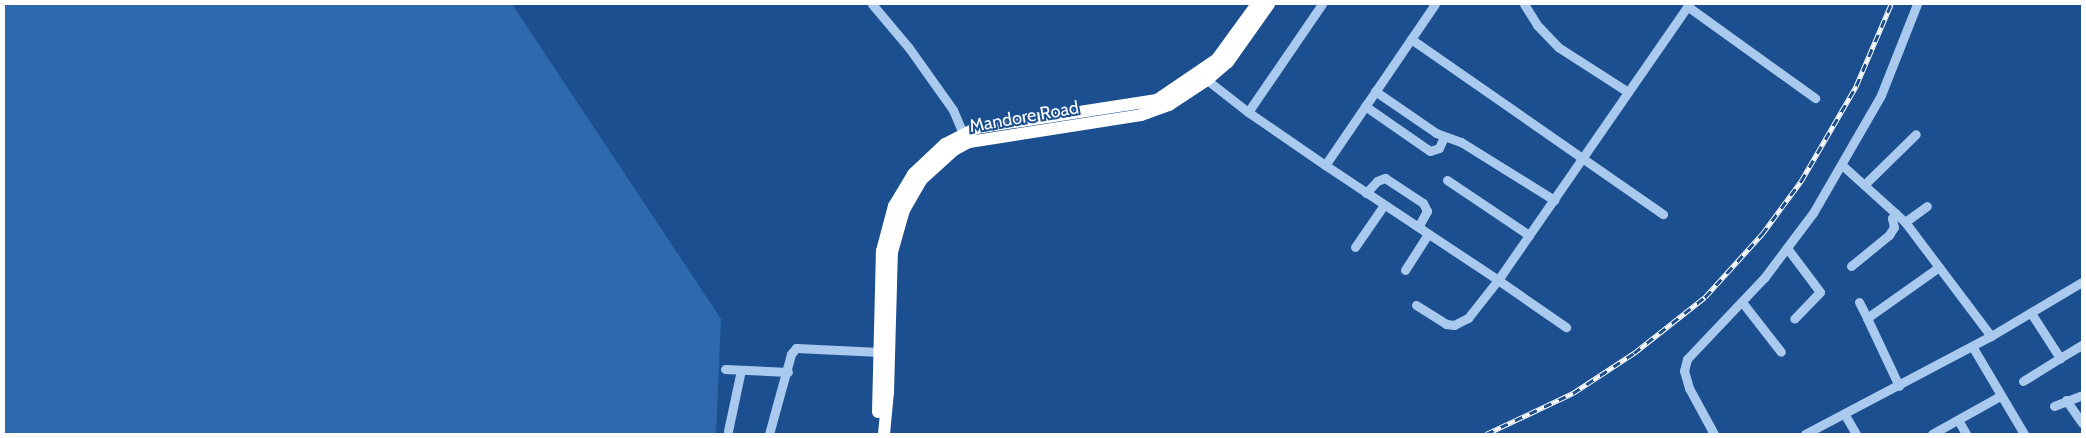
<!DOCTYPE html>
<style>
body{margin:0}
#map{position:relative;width:2086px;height:438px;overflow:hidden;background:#1b4f8f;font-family:Cabin,sans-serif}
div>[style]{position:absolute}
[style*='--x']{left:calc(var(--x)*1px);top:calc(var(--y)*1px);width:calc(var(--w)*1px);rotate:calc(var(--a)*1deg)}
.green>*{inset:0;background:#2e69ad}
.minor>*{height:9px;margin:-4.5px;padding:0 4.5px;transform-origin:4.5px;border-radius:4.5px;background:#a9c9ee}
.highway>*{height:12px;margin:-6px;padding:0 6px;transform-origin:6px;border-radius:6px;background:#fff}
.rail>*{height:4.5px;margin-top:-2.25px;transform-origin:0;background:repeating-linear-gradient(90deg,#1b4f8f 0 8px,#fff 0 16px);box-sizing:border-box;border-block:1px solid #fff}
span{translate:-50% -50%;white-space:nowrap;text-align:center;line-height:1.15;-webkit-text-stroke:4px #1b4f8f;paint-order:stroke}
.street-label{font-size:18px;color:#fff}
.frame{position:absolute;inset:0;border:5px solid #fff;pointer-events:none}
</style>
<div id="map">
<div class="green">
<i style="clip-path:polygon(4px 4px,512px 4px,721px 319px,716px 434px,4px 434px)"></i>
</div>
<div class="minor">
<i style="--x:872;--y:4;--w:57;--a:49.9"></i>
<i style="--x:909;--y:48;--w:76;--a:54.6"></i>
<i style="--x:953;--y:110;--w:25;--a:67"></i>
<i style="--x:1322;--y:4;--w:131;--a:124.4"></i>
<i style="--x:1248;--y:112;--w:93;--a:34.5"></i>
<i style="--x:1435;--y:4;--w:195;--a:124.3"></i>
<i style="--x:1325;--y:165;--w:208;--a:33.6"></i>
<i style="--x:1498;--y:280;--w:336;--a:-55.3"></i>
<i style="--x:1524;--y:4;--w:25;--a:58"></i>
<i style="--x:1537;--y:25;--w:30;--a:46"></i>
<i style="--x:1558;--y:47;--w:83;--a:32.7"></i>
<i style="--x:1687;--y:6;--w:158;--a:35.7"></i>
<i style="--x:1411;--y:39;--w:307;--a:34.8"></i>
<i style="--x:1207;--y:80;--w:52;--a:38"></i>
<i style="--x:1375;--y:91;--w:74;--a:34.5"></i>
<i style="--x:1436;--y:133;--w:27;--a:20"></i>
<i style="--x:1461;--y:142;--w:110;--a:31.9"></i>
<i style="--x:1365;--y:106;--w:79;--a:34.7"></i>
<i style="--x:1430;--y:151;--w:9;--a:-18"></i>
<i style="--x:1439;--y:148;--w:12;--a:-66"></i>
<i style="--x:1842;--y:165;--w:85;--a:42.1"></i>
<i style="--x:1905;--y:222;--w:143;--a:53"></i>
<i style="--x:1447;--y:180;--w:99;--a:33.9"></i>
<i style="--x:1865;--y:184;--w:71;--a:-44.4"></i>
<i style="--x:1366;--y:193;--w:16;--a:-47"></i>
<i style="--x:1377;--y:181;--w:9;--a:-21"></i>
<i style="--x:1385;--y:178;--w:45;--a:33.3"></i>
<i style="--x:1423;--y:203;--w:9;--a:63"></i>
<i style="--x:1427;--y:211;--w:18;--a:119"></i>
<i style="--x:1905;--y:222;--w:27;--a:-36"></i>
<i style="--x:1355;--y:247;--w:51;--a:-55.4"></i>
<i style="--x:1787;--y:248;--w:55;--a:53.1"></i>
<i style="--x:1820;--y:292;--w:37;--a:134"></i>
<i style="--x:1851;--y:266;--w:49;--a:-39.2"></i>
<i style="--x:1889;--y:235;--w:9;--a:-58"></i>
<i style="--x:1894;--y:227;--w:9;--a:-103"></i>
<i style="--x:1892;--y:218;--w:6;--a:-51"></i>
<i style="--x:1405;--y:270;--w:43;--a:-57.4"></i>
<i style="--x:1742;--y:302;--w:63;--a:52"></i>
<i style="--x:1859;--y:302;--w:18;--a:63"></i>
<i style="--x:1867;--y:318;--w:88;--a:-35.3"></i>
<i style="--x:1416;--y:305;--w:36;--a:32"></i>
<i style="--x:1446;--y:324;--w:8;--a:7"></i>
<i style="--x:1454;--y:325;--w:16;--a:-27"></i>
<i style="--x:1468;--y:318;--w:48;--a:-51.7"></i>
<i style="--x:1498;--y:280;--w:83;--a:34.7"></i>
<i style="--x:2031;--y:313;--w:54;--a:57.2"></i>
<i style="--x:2060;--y:358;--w:26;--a:-31"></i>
<i style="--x:1867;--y:318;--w:75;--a:64.8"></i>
<i style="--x:1972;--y:346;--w:102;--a:59.4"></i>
<i style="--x:725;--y:369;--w:63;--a:2.7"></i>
<i style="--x:2023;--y:381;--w:44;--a:-31.9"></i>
<i style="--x:2066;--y:400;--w:28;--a:55"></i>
<i style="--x:2054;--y:406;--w:30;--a:-21"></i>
<i style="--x:1845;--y:415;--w:22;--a:60"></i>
<i style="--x:1958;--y:420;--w:16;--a:60"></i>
<i style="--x:728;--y:431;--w:62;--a:-78"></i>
<i style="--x:769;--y:434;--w:83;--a:-74.6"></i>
<i style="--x:791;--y:354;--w:8;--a:-50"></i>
<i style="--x:796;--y:348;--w:84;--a:2.7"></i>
<i style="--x:1714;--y:434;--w:52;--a:-118.5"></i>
<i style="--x:1689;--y:388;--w:18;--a:-106"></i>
<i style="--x:1684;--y:371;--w:12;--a:-76"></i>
<i style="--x:1687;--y:359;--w:112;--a:-46.5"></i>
<i style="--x:1764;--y:278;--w:81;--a:-53"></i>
<i style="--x:1813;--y:213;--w:136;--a:-60"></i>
<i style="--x:1881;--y:95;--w:98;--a:-68.4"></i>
<i style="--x:1805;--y:434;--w:210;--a:-27.8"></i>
<i style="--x:1991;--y:336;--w:106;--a:-30.7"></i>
<i style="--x:1932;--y:434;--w:78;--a:-29.2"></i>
</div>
<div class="highway">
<i style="--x:878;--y:412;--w:161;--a:-88.6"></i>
<i style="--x:882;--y:251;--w:47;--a:-75.1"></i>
<i style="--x:894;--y:206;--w:37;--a:-59"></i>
<i style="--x:913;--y:174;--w:44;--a:-43.2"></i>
<i style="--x:945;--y:144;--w:35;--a:-27"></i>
<i style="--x:976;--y:128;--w:183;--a:-8.8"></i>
<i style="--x:1157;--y:100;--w:73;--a:-34.3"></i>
<i style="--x:1217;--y:59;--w:68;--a:-54"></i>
<i style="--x:884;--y:434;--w:42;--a:-84.6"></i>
<i style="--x:888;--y:392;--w:140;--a:-88.4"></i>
<i style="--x:892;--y:252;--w:44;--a:-74.1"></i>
<i style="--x:904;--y:210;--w:34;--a:-60"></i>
<i style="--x:921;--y:180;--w:45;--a:-42.3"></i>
<i style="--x:954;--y:150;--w:17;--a:-28"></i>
<i style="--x:969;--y:142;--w:174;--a:-8.9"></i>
<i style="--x:1141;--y:115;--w:30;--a:-20"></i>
<i style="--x:1169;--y:105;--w:45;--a:-33.3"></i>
<i style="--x:1207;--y:80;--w:28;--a:-41"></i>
<i style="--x:1228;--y:62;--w:71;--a:-54.7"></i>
</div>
<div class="rail">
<i style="--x:1486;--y:434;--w:96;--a:-25.2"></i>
<i style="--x:1573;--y:393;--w:73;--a:-33.3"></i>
<i style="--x:1634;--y:353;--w:90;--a:-38.3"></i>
<i style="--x:1705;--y:297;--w:85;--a:-47.9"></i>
<i style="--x:1762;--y:234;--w:66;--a:-53.7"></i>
<i style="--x:1801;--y:181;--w:110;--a:-59.9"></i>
<i style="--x:1856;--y:86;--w:89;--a:-66.9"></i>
</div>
<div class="street-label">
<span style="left:1024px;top:117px;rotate:-10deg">Mandore Road</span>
</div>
<div class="frame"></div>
</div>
